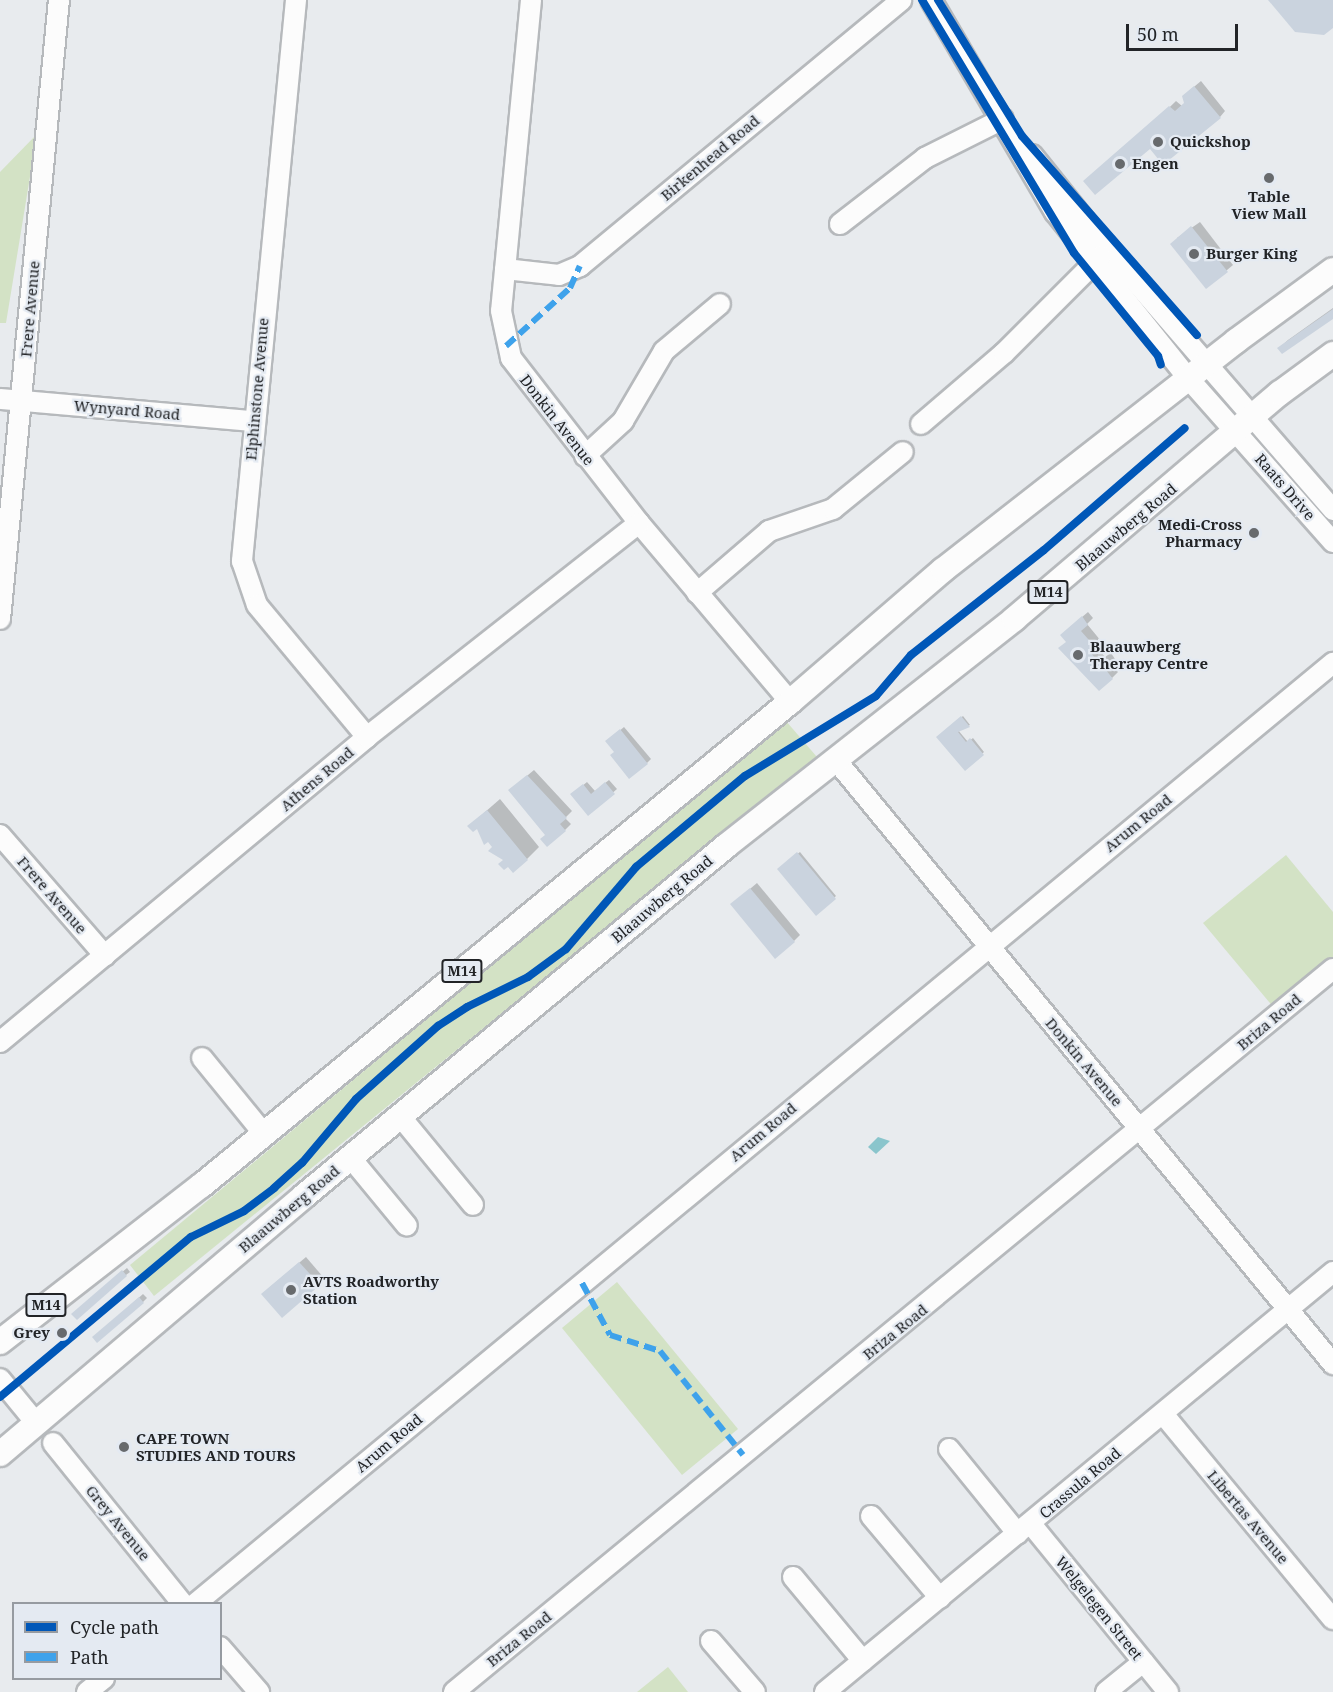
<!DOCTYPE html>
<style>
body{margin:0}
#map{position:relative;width:1333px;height:1692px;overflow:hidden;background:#e8ebee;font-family:"Noto Serif",serif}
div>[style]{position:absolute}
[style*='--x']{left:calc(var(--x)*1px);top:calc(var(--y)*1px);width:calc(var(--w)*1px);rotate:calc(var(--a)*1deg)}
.green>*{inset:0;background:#d3e2c5}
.water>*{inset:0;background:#8ac5cc}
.shadow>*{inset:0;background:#0003}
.building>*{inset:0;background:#cad3de}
.roads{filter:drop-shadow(2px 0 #b6b9bc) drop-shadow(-2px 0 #b6b9bc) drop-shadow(0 2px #b6b9bc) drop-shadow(0 -2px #b6b9bc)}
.minor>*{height:20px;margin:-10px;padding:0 10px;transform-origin:10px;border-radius:10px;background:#fcfcfc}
.major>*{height:24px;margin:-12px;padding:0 12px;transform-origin:12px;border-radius:12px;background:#fcfcfc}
.quiet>*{height:6px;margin-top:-3px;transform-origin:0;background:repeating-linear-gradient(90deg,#3ea2eb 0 12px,transparent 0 18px)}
.cycleway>*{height:8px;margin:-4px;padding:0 4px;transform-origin:4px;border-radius:4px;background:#0057b8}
.dots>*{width:16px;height:16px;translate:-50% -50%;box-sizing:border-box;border:3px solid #e4eaf2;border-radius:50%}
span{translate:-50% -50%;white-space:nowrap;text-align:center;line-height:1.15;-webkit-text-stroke:4.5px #e4eaf2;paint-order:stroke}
.shield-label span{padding:2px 4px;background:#e4eaf2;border:2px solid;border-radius:4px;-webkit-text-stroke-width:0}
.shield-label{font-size:14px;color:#222427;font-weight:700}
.poi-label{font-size:15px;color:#222427;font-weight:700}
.left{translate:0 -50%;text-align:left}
.right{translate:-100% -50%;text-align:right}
.street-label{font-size:15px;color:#222427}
.legend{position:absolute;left:12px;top:1602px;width:210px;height:78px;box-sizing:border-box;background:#e4eaf2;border:2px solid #969ba1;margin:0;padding:8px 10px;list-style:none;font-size:18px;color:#222427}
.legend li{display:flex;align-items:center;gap:12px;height:30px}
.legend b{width:30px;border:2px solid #969ba1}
.scale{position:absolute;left:1126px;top:24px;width:112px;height:27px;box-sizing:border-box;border:3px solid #222427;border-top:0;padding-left:8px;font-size:18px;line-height:21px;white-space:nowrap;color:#222427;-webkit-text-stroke:4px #e4eaf2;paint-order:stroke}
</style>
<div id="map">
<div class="green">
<i style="clip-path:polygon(37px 134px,6px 323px,0 323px,0 172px)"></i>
<i style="clip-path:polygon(786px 721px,817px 757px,154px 1296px,130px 1265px)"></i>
<i style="clip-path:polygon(1286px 855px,1333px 912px,1333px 960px,1274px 1008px,1203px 923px)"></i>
<i style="clip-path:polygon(617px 1282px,738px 1429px,682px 1475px,562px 1328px)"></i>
<i style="clip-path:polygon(668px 1667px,688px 1692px,637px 1692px)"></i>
</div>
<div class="water">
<i style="clip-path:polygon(878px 1137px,890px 1141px,876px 1154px,868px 1147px)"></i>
</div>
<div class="shadow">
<i style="clip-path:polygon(1201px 81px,1225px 111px,1220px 117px,1142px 134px,1176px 101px,1182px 106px,1185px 103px,1189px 91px)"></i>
<i style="clip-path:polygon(1200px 222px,1233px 265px,1207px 287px,1177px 238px)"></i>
<i style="clip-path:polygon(1333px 308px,1333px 317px,1279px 348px,1288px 340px)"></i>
<i style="clip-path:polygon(1088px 612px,1093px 618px,1087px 624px,1101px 641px,1096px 646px,1105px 657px,1111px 653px,1115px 659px,1111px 663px,1118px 672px,1112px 678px,1067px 641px,1068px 629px)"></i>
<i style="clip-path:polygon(963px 716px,970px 725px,958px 730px,968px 742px,973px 738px,984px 752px,965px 769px,938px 737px)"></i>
<i style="clip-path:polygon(624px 727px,651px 759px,647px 763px,615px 751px,611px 738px)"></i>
<i style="clip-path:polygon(534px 770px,572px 811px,565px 818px,571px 824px,565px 830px,547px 834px,516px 785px)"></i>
<i style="clip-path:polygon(609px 780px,617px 789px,588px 814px,576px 791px,587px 782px,595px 791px)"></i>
<i style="clip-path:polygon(500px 799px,539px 847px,527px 859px,505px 859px,478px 826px,469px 826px)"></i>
<i style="clip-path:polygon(800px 852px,836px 896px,816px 914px,779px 869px)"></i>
<i style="clip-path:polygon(757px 883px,800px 935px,794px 941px,738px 899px)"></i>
<i style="clip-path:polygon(306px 1257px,324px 1278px,319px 1284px,269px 1288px)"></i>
<i style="clip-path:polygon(127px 1268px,130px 1272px,126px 1275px,77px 1310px)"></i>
<i style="clip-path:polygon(143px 1294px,147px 1298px,143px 1302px,98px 1334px)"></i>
</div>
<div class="building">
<i style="clip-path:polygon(1268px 0,1333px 0,1333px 28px,1324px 35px,1295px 32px)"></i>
<i style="clip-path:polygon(1194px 86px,1221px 118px,1163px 165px,1150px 149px,1095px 195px,1083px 181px,1169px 106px,1175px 111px,1184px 103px,1182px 96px)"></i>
<i style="clip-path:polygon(1191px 226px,1228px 272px,1206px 289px,1170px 244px)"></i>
<i style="clip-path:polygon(1333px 309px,1333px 319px,1282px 354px,1277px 348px)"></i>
<i style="clip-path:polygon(1082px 616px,1088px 625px,1081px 631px,1096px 648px,1091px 653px,1098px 662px,1104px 658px,1110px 666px,1106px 670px,1113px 679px,1099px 691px,1058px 648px,1066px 642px,1060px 635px)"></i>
<i style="clip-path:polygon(961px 716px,970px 727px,958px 732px,966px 742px,970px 738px,984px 755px,965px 771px,936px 737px)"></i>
<i style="clip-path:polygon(620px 729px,648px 764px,629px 779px,610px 755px,614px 752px,605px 741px)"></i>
<i style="clip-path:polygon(527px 775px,567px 818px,560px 824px,566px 831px,547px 847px,540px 839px,545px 835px,508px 790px)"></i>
<i style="clip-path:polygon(605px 782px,615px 794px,588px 816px,570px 794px,583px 784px,591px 794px)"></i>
<i style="clip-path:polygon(487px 810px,528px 860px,513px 873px,508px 867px,504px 870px,498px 864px,503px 860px,488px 851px,492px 847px,488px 842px,484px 845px,477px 829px,473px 832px,467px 826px)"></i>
<i style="clip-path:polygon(797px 852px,836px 899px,816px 916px,777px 869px)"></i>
<i style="clip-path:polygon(750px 888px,795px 942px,775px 959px,730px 904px)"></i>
<i style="clip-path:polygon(299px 1262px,320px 1285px,282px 1318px,261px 1294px)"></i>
<i style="clip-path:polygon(122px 1270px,127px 1276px,77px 1320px,71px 1314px)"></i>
<i style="clip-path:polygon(139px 1297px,144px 1303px,97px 1343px,92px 1337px)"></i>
</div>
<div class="roads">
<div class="minor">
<i style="--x:296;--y:0;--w:564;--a:95.5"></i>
<i style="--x:242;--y:561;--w:46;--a:71.2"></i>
<i style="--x:257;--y:605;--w:172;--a:50.2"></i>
<i style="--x:531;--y:0;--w:312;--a:95.5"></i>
<i style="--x:501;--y:311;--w:48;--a:78"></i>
<i style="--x:511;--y:358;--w:209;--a:52.2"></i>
<i style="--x:639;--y:523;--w:234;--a:49.8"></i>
<i style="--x:931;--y:0;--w:246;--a:59.7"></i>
<i style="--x:1055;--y:212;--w:213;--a:51.3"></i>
<i style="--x:1188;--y:378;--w:219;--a:48.5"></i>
<i style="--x:1032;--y:155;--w:122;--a:51.3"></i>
<i style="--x:1108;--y:250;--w:344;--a:49.1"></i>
<i style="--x:840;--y:224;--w:108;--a:-37.8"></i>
<i style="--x:925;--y:158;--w:87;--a:-26.6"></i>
<i style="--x:505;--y:269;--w:54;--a:6.3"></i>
<i style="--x:559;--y:275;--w:23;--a:-23"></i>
<i style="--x:580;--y:266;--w:417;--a:-39.6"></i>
<i style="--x:0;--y:399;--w:255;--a:5"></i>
<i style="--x:921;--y:424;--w:109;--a:-40.5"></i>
<i style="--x:1004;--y:353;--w:137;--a:-45"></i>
<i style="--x:585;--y:456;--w:52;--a:-42.6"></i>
<i style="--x:623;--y:421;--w:81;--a:-59.6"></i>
<i style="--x:664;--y:351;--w:73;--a:-40"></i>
<i style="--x:697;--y:593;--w:95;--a:-40.7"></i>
<i style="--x:769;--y:531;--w:68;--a:-19"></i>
<i style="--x:833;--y:509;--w:90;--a:-39.2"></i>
<i style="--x:0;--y:619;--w:622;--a:-84.56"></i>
<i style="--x:835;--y:759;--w:784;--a:50.54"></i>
<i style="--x:0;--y:835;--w:160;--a:49"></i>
<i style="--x:0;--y:1042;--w:477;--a:-39.7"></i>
<i style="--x:367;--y:737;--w:346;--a:-38.2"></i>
<i style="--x:202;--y:1058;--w:98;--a:50.8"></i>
<i style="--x:400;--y:1116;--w:115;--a:50.6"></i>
<i style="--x:350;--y:1157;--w:89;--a:50.4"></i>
<i style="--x:0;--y:1379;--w:58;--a:50.6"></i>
<i style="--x:1164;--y:1415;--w:265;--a:50.4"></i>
<i style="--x:53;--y:1443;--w:207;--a:51.1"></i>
<i style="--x:949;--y:1449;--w:109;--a:50.9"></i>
<i style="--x:871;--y:1516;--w:107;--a:49.9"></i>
<i style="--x:1031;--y:1524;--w:217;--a:50.8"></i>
<i style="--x:793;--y:1577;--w:109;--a:50.2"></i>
<i style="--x:195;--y:1604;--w:1477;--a:-39.59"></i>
<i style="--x:711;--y:1641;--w:67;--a:49.2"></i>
<i style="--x:220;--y:1647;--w:60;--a:49.1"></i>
<i style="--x:87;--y:1692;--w:22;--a:-39"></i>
<i style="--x:454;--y:1692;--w:1138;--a:-39.44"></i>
<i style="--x:825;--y:1692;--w:659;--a:-39.58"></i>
<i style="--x:1106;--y:1692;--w:48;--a:-39"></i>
</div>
<div class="major">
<i style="--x:0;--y:1342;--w:256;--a:-37.9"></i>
<i style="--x:202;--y:1185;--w:761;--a:-39.4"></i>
<i style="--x:790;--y:702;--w:202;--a:-40.8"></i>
<i style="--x:943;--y:570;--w:372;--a:-38"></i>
<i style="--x:1236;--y:341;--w:120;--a:-36.2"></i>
<i style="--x:0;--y:1454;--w:399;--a:-40.3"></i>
<i style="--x:304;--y:1196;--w:548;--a:-39.67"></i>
<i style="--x:726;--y:846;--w:367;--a:-38.2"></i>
<i style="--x:1014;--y:619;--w:349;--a:-40.4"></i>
<i style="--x:1280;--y:393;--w:66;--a:-36.3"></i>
</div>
</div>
<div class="quiet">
<i style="--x:506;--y:346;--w:86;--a:-42.2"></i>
<i style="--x:570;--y:288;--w:24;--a:-66"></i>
<i style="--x:582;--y:1283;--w:59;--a:61.7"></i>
<i style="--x:610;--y:1335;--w:52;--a:17.7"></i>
<i style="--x:660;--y:1351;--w:133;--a:51.4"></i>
</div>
<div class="cycleway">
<i style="--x:922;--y:0;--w:295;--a:59"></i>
<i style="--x:1074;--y:253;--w:133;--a:50.8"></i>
<i style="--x:1158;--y:356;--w:9;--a:72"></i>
<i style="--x:938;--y:0;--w:160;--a:58.3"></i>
<i style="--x:1022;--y:136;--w:265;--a:48.7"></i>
<i style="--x:0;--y:1397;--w:249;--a:-40"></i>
<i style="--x:191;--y:1237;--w:59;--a:-26.1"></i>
<i style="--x:244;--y:1211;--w:38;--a:-37"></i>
<i style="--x:274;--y:1188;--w:38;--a:-42"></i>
<i style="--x:302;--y:1163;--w:84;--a:-49.8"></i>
<i style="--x:356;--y:1099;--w:110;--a:-41.7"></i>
<i style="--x:438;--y:1026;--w:35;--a:-33"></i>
<i style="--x:467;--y:1007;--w:68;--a:-26.2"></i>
<i style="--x:528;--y:977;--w:47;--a:-36.4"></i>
<i style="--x:566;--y:949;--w:108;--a:-49.5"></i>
<i style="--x:636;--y:867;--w:142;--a:-39.9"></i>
<i style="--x:745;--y:776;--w:153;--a:-31.4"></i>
<i style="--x:876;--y:696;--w:54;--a:-49.5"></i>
<i style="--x:911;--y:655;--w:169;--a:-38.3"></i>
<i style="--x:1044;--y:550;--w:186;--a:-40.9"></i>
</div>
<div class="dots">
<i style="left:1158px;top:142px;background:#676a6d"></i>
<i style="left:1120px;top:164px;background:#676a6d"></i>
<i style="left:1269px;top:178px;background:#676a6d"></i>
<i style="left:1194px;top:254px;background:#676a6d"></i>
<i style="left:1254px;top:533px;background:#676a6d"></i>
<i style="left:1078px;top:655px;background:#676a6d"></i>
<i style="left:291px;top:1290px;background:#676a6d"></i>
<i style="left:62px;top:1333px;background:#676a6d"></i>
<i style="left:124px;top:1447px;background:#676a6d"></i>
</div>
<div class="shield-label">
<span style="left:1048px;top:592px">M14</span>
<span style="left:462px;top:971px">M14</span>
<span style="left:46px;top:1305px">M14</span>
</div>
<div class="poi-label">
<span class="left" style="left:1170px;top:142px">Quickshop</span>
<span class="left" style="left:1132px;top:164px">Engen</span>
<span style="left:1269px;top:205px">Table<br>View Mall</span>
<span class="left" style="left:1206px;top:254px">Burger King</span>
<span class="right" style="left:1242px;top:533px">Medi-Cross<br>Pharmacy</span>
<span class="left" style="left:1090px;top:655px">Blaauwberg<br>Therapy Centre</span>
<span class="left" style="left:303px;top:1290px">AVTS Roadworthy<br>Station</span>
<span class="right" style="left:50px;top:1333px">Grey</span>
<span class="left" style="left:136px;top:1447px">CAPE TOWN<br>STUDIES AND TOURS</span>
</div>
<div class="street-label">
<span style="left:710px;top:158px;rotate:-40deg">Birkenhead Road</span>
<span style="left:30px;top:309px;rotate:-85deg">Frere Avenue</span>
<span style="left:257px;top:389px;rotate:-85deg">Elphinstone Avenue</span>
<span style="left:127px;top:410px;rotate:5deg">Wynyard Road</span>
<span style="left:557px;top:420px;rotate:52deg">Donkin Avenue</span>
<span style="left:1285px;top:487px;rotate:49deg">Raats Drive</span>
<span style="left:1126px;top:527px;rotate:-40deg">Blaauwberg Road</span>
<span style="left:317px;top:779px;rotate:-40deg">Athens Road</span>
<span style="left:1138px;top:823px;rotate:-39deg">Arum Road</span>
<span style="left:52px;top:895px;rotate:49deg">Frere Avenue</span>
<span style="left:662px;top:899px;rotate:-40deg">Blaauwberg Road</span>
<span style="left:1269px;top:1022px;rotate:-40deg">Briza Road</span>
<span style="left:1084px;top:1062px;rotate:50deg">Donkin Avenue</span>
<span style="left:763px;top:1132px;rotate:-40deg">Arum Road</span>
<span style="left:289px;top:1209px;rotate:-40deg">Blaauwberg Road</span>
<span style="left:895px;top:1332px;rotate:-39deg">Briza Road</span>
<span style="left:389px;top:1443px;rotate:-40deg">Arum Road</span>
<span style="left:1080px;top:1483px;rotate:-40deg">Crassula Road</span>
<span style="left:1248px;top:1517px;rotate:50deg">Libertas Avenue</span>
<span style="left:118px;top:1523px;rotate:51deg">Grey Avenue</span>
<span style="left:1099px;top:1608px;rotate:51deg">Welgelegen Street</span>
<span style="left:519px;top:1639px;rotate:-39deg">Briza Road</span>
</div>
<ul class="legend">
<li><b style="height:8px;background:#0057b8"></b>Cycle path</li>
<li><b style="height:8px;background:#3ea2eb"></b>Path</li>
</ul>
<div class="scale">50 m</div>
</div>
